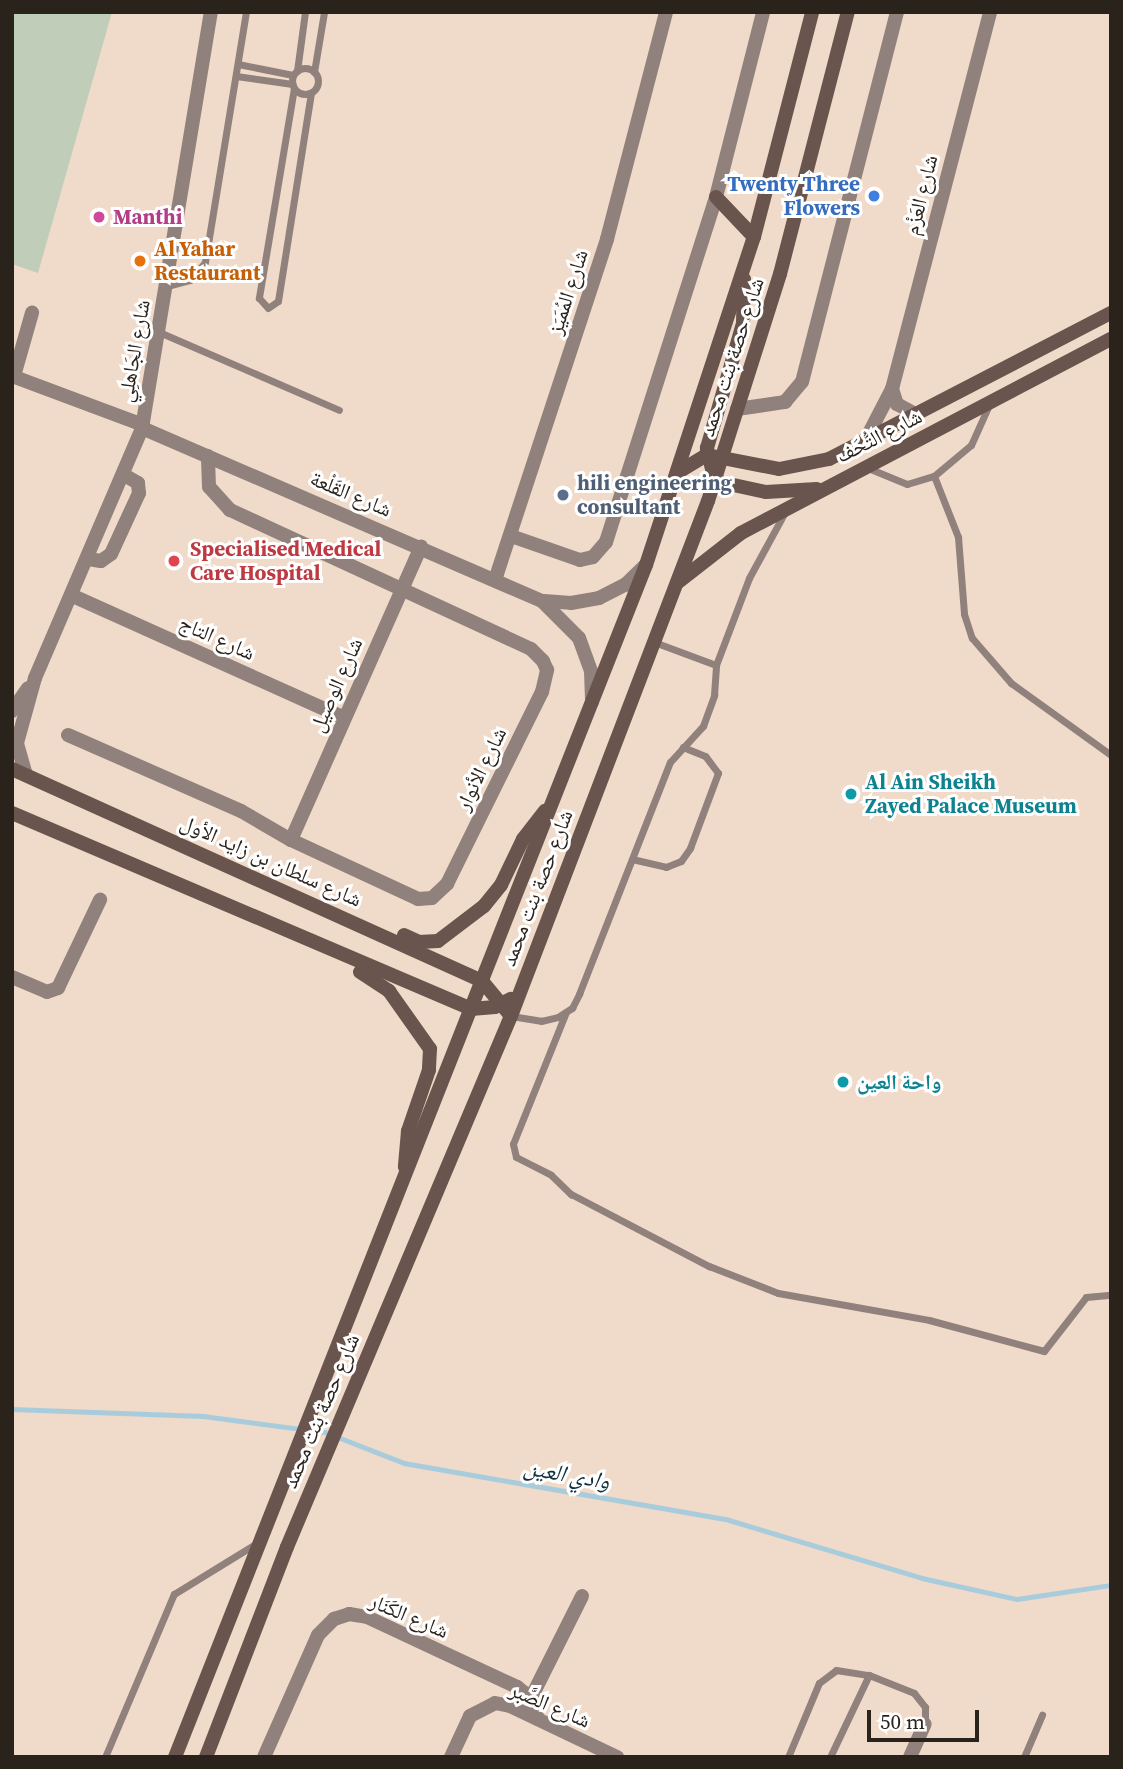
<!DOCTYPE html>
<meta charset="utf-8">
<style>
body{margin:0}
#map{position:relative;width:1123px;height:1769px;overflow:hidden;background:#f0dac9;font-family:"Source Serif 4","Noto Naskh Arabic",serif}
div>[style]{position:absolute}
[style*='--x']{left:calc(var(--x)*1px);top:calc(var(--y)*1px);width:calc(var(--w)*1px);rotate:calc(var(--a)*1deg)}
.green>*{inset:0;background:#bfcdb9}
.stream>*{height:4.5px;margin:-2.25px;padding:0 2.25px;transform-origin:2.25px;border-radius:2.25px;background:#a9ccdc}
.lane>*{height:7px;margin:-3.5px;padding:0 3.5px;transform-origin:3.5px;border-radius:3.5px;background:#90817c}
.lane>.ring{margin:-3.5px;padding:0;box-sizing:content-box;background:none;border:7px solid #90817c;border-radius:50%}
.street>*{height:14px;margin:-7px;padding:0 7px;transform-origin:7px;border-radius:7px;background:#90817c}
.secondary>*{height:14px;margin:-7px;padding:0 7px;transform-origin:7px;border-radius:7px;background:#6a554e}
.dots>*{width:19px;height:19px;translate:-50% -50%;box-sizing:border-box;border:4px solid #fff;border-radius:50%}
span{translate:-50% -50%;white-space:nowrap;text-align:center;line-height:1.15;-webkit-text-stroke:6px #fff;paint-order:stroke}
.shop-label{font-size:21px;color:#366cbe;font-weight:700}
.right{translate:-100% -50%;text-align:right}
.street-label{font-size:21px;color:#2a231c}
.hotel-label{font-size:21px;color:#b23c85;font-weight:700}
.left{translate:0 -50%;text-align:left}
.food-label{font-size:21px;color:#c56008;font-weight:700}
.service-label{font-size:21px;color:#4e5e75;font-weight:700}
.health-label{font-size:21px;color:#be3a42;font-weight:700}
.culture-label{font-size:21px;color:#0d838f;font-weight:700}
.water-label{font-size:23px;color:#0f303d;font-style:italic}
.frame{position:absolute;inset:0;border:14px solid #2a231c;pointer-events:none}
.scale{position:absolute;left:867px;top:1710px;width:112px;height:32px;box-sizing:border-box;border:4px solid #2a231c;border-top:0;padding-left:9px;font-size:21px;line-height:24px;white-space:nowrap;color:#2a231c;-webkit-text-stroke:5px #fff;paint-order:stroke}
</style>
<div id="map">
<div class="green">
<i style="clip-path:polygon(12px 12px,112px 12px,38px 273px,12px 264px)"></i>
</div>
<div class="stream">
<i style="--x:12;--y:1409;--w:191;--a:2.1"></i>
<i style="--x:203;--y:1416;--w:123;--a:7.5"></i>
<i style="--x:325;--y:1432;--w:85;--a:21.4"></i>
<i style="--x:404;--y:1463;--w:330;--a:9.9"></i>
<i style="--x:729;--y:1520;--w:202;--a:16.7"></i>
<i style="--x:922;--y:1578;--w:97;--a:12.5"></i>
<i style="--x:1017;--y:1599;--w:95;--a:-8.5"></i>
</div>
<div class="lane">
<i style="--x:238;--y:64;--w:56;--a:11.3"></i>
<i class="ring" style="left:292px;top:68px;width:19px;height:19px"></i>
<i style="--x:297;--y:71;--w:60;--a:-82.3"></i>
<i style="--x:314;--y:72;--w:61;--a:-80.5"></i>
<i style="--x:236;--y:76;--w:57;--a:8.1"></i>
<i style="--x:294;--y:88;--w:213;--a:99.5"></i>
<i style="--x:259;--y:298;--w:13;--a:48"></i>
<i style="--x:268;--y:308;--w:12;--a:-35"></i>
<i style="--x:278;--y:301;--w:211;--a:-81"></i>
<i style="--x:167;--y:286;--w:24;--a:-15"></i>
<i style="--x:190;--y:280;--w:23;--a:-50"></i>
<i style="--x:205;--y:262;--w:253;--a:-80.7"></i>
<i style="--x:159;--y:332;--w:196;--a:23.4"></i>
<i style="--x:868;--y:468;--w:42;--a:22.3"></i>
<i style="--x:907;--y:484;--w:28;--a:-17"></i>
<i style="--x:934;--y:476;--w:48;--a:-40"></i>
<i style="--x:971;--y:445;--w:44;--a:-65.8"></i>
<i style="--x:934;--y:476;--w:66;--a:68.5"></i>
<i style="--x:958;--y:537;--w:77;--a:85.5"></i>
<i style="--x:964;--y:614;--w:25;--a:72"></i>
<i style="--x:972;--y:638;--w:60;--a:49.1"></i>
<i style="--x:1011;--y:683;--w:123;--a:35.8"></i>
<i style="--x:654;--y:642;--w:66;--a:20.4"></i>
<i style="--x:632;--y:859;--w:35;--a:13"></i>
<i style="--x:666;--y:867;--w:16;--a:-22"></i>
<i style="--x:681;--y:861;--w:16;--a:-55"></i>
<i style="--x:690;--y:848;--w:80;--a:-69.5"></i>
<i style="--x:718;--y:773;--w:21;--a:-127"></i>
<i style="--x:705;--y:756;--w:24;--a:-158"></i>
<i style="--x:566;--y:1012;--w:142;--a:111.9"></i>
<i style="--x:513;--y:1144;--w:13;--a:77"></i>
<i style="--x:516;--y:1157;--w:39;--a:27"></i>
<i style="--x:551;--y:1175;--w:28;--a:44"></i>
<i style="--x:571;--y:1194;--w:156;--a:27.6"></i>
<i style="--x:709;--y:1266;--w:74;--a:21.4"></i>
<i style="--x:778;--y:1293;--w:153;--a:10.1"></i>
<i style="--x:929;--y:1320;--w:119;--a:15.1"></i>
<i style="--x:1044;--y:1351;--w:68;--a:-52.1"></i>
<i style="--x:1086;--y:1297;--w:25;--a:-5"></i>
<i style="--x:511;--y:1016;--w:30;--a:9"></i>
<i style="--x:541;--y:1021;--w:17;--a:-13"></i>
<i style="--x:558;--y:1017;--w:17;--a:-33"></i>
<i style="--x:572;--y:1008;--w:16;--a:-63"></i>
<i style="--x:579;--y:994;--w:249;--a:-68.6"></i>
<i style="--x:670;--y:762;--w:49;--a:-47.5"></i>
<i style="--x:703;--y:726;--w:33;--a:-70"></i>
<i style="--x:714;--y:695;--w:30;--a:-86"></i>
<i style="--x:716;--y:665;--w:93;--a:-69.2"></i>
<i style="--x:749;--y:578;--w:75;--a:-61.4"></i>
<i style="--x:105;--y:1757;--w:177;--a:-67.1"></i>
<i style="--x:174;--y:1594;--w:97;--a:-31.6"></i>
<i style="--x:788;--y:1757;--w:80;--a:-67.3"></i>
<i style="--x:819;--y:1683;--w:21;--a:-37"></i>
<i style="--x:836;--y:1670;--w:33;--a:9"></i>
<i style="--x:869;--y:1675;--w:48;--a:21.8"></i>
<i style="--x:914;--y:1693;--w:18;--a:52"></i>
<i style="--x:925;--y:1707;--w:17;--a:90"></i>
<i style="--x:830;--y:1757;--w:91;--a:-64.6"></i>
<i style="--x:1024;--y:1757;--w:46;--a:-66.8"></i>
</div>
<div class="street">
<i style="--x:12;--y:376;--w:140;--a:20.5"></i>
<i style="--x:14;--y:376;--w:66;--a:-74.1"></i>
<i style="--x:892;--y:389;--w:16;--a:72"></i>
<i style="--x:897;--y:404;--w:23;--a:29"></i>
<i style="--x:737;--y:409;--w:49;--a:-8.3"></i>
<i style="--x:785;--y:402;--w:26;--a:-50"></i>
<i style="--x:802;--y:382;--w:382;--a:-75.6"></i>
<i style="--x:142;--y:428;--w:436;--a:23.4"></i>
<i style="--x:542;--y:601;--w:52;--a:45"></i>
<i style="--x:579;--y:638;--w:35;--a:70"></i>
<i style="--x:591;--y:671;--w:31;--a:88"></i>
<i style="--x:864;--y:443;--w:61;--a:-62.6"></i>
<i style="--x:892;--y:389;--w:390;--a:-75.4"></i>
<i style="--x:511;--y:536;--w:73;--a:19.2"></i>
<i style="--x:580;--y:560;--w:13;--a:-13"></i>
<i style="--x:593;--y:557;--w:20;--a:-49"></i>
<i style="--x:606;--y:542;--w:362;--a:-72.3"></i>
<i style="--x:716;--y:197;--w:191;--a:-75.7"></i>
<i style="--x:88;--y:559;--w:13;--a:9"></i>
<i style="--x:101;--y:561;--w:12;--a:-35"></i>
<i style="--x:111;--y:554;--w:67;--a:-65.3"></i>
<i style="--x:139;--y:493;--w:10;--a:-96"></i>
<i style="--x:138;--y:483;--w:16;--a:-150"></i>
<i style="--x:495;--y:580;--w:359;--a:-71.8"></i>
<i style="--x:607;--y:239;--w:235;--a:-75.4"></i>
<i style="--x:73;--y:596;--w:297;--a:24.2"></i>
<i style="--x:544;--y:601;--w:27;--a:4"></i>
<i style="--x:571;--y:603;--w:28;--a:-10"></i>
<i style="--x:599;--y:598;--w:29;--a:-27"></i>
<i style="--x:625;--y:585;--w:28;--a:-44"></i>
<i style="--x:12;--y:711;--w:28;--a:-55"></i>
<i style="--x:68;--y:735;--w:189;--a:23.7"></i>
<i style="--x:241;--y:811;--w:58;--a:30.1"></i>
<i style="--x:291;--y:840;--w:140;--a:24.9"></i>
<i style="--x:418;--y:899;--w:14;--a:-4"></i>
<i style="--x:432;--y:898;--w:21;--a:-43"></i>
<i style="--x:447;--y:884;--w:214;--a:-63.7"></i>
<i style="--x:542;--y:692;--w:23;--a:-77"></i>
<i style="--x:547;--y:670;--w:10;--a:-114"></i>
<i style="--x:543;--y:661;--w:17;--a:-135"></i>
<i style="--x:531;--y:649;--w:332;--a:-155.2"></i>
<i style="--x:230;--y:510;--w:31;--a:-132"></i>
<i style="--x:209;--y:487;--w:31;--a:-92"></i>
<i style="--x:26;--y:775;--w:33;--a:-106"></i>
<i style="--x:17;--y:743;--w:67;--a:-74.5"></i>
<i style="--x:35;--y:678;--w:272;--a:-66.8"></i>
<i style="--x:142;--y:428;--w:422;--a:-80.6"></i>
<i style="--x:291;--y:840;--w:321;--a:-66.1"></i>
<i style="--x:12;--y:977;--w:38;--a:23"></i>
<i style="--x:47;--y:992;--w:12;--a:-20"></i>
<i style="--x:58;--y:988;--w:98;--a:-64.5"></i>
<i style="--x:531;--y:1698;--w:114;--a:-63.4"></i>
<i style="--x:264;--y:1757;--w:133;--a:-66.1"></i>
<i style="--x:318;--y:1635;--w:23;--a:-45"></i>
<i style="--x:334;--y:1619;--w:16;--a:-18"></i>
<i style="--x:349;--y:1614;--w:18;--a:9"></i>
<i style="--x:367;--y:1617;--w:166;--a:25"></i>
<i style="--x:517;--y:1687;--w:18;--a:38"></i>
<i style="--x:531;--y:1698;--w:22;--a:72"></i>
<i style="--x:451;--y:1757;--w:45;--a:-65.1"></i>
<i style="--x:470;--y:1716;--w:28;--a:-27"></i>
<i style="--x:495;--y:1703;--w:15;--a:11"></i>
<i style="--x:510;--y:1706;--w:119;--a:25.5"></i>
<i style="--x:910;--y:1757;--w:36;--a:-66"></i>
</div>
<div class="secondary">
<i style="--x:716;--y:197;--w:55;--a:46.5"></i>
<i style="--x:680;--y:471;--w:31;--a:-31"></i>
<i style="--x:707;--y:455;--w:73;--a:11"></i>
<i style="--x:779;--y:469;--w:51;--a:-11.3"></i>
<i style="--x:829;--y:459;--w:318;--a:-27.4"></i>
<i style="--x:715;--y:481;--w:34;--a:-104"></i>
<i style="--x:707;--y:448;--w:130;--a:-73.9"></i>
<i style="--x:743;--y:323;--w:44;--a:-88.7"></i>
<i style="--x:715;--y:481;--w:52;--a:12.2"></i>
<i style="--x:766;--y:492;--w:51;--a:-3.4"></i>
<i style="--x:677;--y:583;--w:81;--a:-38"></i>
<i style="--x:741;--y:533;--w:418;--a:-27.7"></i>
<i style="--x:12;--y:769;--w:516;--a:24.28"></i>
<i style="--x:482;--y:981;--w:45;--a:50.4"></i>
<i style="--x:12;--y:813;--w:499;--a:23.1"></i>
<i style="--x:471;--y:1009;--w:24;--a:-5"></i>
<i style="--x:495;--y:1007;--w:18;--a:-27"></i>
<i style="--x:404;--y:935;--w:17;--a:25"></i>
<i style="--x:419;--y:942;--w:19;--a:-3"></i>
<i style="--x:438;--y:941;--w:58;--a:-37.3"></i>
<i style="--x:484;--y:906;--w:27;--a:-51"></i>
<i style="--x:501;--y:885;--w:51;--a:-64.4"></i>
<i style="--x:523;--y:839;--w:36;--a:-52"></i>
<i style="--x:360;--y:972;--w:35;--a:33"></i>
<i style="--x:389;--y:991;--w:71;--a:54.7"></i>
<i style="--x:430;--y:1049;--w:21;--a:93"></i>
<i style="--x:429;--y:1070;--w:65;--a:109"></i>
<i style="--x:408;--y:1131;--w:36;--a:95"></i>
<i style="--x:175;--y:1757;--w:1282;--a:-68.44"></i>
<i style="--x:646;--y:565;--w:345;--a:-71.8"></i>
<i style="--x:754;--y:237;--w:232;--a:-75.5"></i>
<i style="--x:206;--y:1757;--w:225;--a:-68.9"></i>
<i style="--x:287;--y:1547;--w:576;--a:-67.13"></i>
<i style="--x:511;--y:1016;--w:551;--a:-69.07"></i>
<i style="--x:708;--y:501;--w:238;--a:-72.4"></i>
<i style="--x:780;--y:274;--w:271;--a:-75.5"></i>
</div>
<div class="dots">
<i style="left:874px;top:196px;background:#3f7fe0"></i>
<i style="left:99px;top:217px;background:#d1479c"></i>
<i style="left:140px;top:261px;background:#e8710a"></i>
<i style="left:563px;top:495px;background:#5c6f8a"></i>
<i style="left:174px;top:561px;background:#e0444e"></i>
<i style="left:851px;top:794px;background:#0f9aa8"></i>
<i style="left:843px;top:1082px;background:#0f9aa8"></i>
</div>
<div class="shop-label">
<span class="right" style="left:860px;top:196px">Twenty Three<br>Flowers</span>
</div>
<div class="street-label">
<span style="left:921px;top:195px;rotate:-76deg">شارع العَزْم</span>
<span style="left:568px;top:292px;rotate:-72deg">شارع المُمَيَز</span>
<span style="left:134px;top:351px;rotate:-80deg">شارع الجَاهلِي</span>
<span style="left:732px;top:357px;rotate:-72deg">شارع حصة بنت محمد</span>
<span style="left:879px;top:436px;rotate:-27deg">شارع التُّحَف</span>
<span style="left:351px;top:494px;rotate:23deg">شارع القَلْعة</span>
<span style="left:217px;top:638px;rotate:24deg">شارع التاج</span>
<span style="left:336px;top:685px;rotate:-66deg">شارع الوصيل</span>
<span style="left:481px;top:769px;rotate:-64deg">شارع الأنوار</span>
<span style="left:271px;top:861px;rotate:24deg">شارع سلطان بن زايد الأول</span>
<span style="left:537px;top:888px;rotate:-69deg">شارع حصة بنت محمد</span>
<span style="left:321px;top:1411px;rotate:-67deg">شارع حصة بنت محمد</span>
<span style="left:409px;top:1616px;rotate:23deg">شارع الكَنَار</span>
<span style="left:550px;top:1705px;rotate:23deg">شارع الصَّبر</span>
</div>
<div class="hotel-label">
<span class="left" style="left:113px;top:217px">Manthi</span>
</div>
<div class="food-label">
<span class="left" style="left:154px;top:261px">Al Yahar<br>Restaurant</span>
</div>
<div class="service-label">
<span class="left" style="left:577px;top:495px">hili engineering<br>consultant</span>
</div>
<div class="health-label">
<span class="left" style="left:190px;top:561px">Specialised Medical<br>Care Hospital</span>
</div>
<div class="culture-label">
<span class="left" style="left:865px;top:794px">Al Ain Sheikh<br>Zayed Palace Museum</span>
<span class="left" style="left:857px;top:1082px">واحة العين</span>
</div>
<div class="water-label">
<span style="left:567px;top:1474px;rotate:10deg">وادي العين</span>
</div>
<div class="frame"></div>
<div class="scale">50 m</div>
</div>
